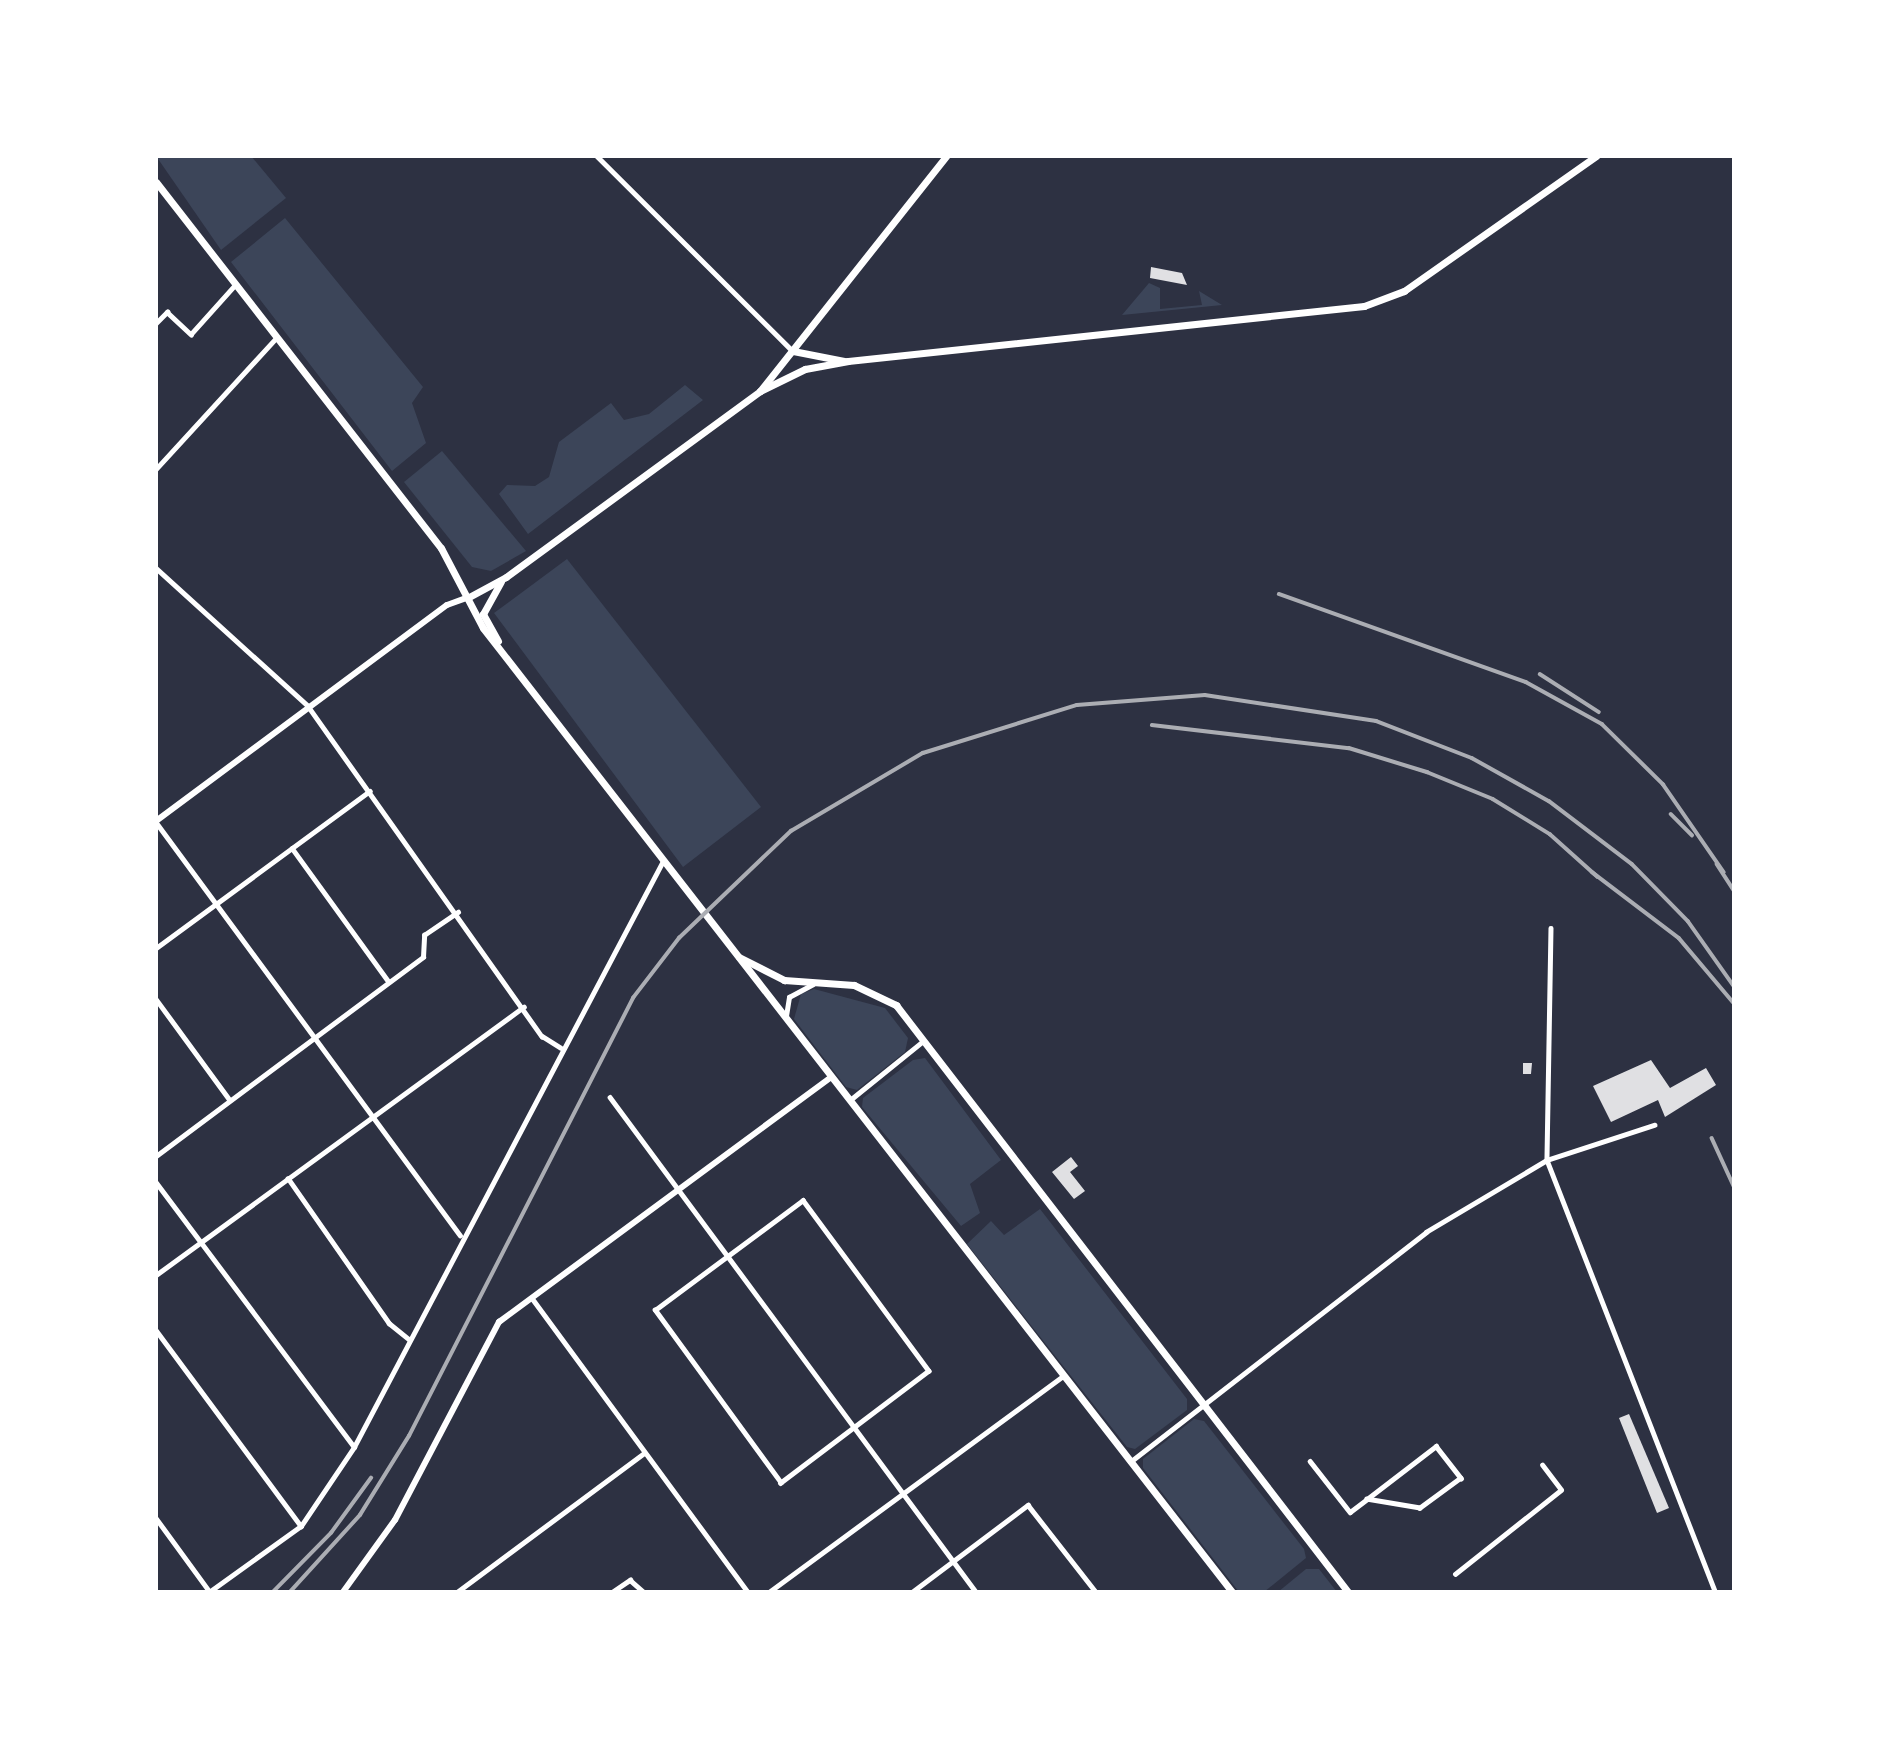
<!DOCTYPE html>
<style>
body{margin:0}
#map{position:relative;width:1890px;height:1748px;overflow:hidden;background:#2d3142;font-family:"Noto Sans",sans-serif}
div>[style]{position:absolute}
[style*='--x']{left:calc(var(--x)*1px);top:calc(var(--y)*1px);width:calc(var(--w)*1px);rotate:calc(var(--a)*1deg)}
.green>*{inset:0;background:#3c4559}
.building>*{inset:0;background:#e0e0e3}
.minor>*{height:4.5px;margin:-2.25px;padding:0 2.25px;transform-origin:2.25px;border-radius:2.25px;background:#fff}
.tertiary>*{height:6px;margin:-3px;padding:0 3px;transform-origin:3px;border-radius:3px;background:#fff}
.secondary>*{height:7px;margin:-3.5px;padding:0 3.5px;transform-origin:3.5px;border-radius:3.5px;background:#fff}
.rail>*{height:3.5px;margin:-1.75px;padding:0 1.75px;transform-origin:1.75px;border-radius:1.75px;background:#abadb3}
span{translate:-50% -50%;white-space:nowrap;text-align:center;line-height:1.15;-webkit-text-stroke:5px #fff;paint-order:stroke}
.frame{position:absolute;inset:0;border:158px solid #fff;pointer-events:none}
</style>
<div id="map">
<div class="green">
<i style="clip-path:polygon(156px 156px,251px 156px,286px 198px,221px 250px)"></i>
<i style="clip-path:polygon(285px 218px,423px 387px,412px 403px,426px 443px,392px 471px,231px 262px)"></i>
<i style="clip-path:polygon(1149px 283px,1160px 288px,1160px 309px,1202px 305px,1199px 291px,1222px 305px,1122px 315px)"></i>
<i style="clip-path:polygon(685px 385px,703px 400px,528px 534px,499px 494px,507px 485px,535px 486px,549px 477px,559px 442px,611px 403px,624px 420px,649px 414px)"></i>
<i style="clip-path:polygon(442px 451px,526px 551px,491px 571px,472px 567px,404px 482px)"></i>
<i style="clip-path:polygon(567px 559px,761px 807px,683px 867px,494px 613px)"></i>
<i style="clip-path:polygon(814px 989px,885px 1008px,908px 1038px,905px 1052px,857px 1090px,846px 1087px,794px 1019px,801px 994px)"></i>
<i style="clip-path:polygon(925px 1058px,1001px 1160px,970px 1184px,980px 1213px,961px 1226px,862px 1107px,863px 1098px,913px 1060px)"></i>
<i style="clip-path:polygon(1040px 1209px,1187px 1399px,1187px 1410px,1135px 1449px,1127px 1447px,967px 1244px,991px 1221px,1004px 1235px)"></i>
<i style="clip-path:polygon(1194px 1419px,1204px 1421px,1304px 1549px,1306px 1558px,1264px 1592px,1239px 1592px,1143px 1468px,1143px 1459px)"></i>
<i style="clip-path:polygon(1306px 1569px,1319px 1569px,1337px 1592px,1278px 1592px)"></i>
</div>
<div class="building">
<i style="clip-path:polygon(1151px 267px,1182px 273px,1187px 285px,1150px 278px)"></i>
<i style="clip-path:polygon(1651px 1060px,1670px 1088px,1706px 1068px,1716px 1085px,1665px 1117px,1658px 1100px,1611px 1122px,1593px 1086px)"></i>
<i style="clip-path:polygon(1523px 1063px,1532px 1063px,1531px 1074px,1523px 1074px)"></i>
<i style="clip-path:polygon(1071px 1157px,1078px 1166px,1070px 1172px,1085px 1191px,1074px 1199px,1052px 1172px)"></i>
<i style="clip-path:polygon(1629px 1414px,1669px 1508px,1657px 1513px,1619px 1418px)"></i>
</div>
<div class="minor">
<i style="--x:597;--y:156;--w:275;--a:44.9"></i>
<i style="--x:156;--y:323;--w:16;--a:-45"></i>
<i style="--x:167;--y:312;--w:33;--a:43"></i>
<i style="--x:191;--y:334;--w:66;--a:-48.1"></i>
<i style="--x:156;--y:469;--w:178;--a:-47.5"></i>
<i style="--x:156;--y:568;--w:205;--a:42.2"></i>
<i style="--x:308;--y:706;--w:405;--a:54.7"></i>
<i style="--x:542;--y:1036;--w:22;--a:32"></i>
<i style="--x:156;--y:822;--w:513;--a:53.64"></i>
<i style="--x:292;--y:848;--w:165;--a:54.1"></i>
<i style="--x:1551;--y:928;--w:232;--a:91"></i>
<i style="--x:1547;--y:1160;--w:464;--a:68.7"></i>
<i style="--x:156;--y:948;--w:265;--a:-36.3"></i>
<i style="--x:156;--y:999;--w:125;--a:53.8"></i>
<i style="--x:786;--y:1016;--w:19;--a:-81"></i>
<i style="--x:789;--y:997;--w:27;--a:-28"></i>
<i style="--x:610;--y:1097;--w:616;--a:53.52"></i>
<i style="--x:850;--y:1100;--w:94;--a:-38.9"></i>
<i style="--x:156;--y:1156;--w:333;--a:-36.7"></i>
<i style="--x:423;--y:957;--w:22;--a:-87"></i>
<i style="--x:424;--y:935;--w:41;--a:-34.1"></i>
<i style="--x:288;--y:1178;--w:177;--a:55.1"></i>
<i style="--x:389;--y:1323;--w:26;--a:39"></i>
<i style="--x:156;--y:1182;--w:331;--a:53.2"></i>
<i style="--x:803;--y:1200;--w:212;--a:53.6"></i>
<i style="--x:929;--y:1371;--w:186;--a:142.9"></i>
<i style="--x:781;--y:1483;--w:214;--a:-126.1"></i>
<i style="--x:655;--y:1310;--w:184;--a:-36.6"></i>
<i style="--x:156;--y:1275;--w:455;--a:-36.1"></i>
<i style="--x:532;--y:1298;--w:365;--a:53.7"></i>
<i style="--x:156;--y:1330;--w:244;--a:53.5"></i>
<i style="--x:1310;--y:1461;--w:65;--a:51.9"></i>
<i style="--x:1350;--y:1512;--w:21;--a:-37"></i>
<i style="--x:1367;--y:1499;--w:87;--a:-37.5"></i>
<i style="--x:1436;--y:1446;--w:41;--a:52"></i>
<i style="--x:1461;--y:1478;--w:51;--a:143.8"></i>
<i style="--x:1420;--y:1508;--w:54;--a:-170.4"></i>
<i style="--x:1130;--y:1462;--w:375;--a:-37.8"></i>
<i style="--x:1426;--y:1232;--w:141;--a:-30.8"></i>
<i style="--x:1547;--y:1160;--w:113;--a:-18.1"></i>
<i style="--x:156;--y:1518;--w:92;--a:53.9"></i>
<i style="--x:1455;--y:1574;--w:135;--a:-38.4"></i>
<i style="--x:1561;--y:1490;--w:31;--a:-127"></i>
<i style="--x:209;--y:1592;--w:113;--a:-35.7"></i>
<i style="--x:301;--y:1526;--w:95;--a:-56.1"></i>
<i style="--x:354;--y:1447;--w:662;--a:-62.2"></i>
<i style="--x:457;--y:1592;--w:233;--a:-36.6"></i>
<i style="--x:612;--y:1592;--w:22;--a:-34"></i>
<i style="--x:630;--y:1580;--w:18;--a:41"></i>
<i style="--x:769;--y:1592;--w:363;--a:-36.3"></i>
<i style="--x:912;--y:1592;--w:145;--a:-36.9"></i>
<i style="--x:1028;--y:1505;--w:110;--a:52"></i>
</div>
<div class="tertiary">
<i style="--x:156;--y:821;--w:362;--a:-36.6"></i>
<i style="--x:447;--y:605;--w:23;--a:-20"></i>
<i style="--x:343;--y:1592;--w:89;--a:-54.2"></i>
<i style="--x:395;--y:1520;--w:224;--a:-62.3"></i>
<i style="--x:499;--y:1322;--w:411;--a:-36.4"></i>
</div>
<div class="secondary">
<i style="--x:156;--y:182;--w:464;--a:52.1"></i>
<i style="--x:441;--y:548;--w:90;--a:62.3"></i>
<i style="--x:483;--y:628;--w:1221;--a:52.15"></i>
<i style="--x:793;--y:351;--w:52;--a:11.1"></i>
<i style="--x:760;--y:391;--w:50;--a:-26.1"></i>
<i style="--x:805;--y:369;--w:44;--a:-10.5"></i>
<i style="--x:848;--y:361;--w:519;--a:-6.08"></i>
<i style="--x:1364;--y:306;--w:43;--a:-20.6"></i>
<i style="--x:1404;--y:291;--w:235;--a:-35.1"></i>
<i style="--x:469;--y:597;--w:42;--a:-28.4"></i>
<i style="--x:506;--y:577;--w:315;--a:-36.2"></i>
<i style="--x:760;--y:391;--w:300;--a:-51.6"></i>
<i style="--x:498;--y:641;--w:31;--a:-119"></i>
<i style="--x:483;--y:614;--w:37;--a:-61"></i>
<i style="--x:739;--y:957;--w:51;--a:27.1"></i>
<i style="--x:784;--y:980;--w:70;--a:4.1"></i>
<i style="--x:854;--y:985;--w:47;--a:25.5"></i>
<i style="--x:896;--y:1005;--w:741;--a:52.4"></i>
</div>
<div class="rail">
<i style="--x:1279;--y:594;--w:262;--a:19.6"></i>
<i style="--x:1526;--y:682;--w:87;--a:28.9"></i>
<i style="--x:1602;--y:724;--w:86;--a:44.5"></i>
<i style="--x:1663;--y:784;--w:107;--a:55.3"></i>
<i style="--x:1540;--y:674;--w:70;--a:32.8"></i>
<i style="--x:1152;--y:725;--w:198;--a:6.7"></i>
<i style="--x:1349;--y:748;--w:82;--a:17.1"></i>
<i style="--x:1427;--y:772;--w:71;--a:22.2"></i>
<i style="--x:1493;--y:799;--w:67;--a:31.6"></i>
<i style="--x:1550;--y:834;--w:64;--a:41.9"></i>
<i style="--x:1671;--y:814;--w:30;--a:45"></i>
<i style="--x:1717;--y:864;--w:31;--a:57"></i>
<i style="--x:1592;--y:872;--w:109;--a:37.2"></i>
<i style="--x:1679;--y:938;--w:85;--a:49.8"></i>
<i style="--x:1712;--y:1138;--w:53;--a:65.4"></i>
<i style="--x:273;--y:1592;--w:83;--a:-45.5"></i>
<i style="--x:331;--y:1533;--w:68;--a:-54"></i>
<i style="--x:290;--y:1592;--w:104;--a:-47.7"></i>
<i style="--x:360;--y:1515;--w:93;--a:-58.2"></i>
<i style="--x:409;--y:1436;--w:492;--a:-62.9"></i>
<i style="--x:633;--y:998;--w:76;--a:-52.5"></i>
<i style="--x:679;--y:938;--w:155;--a:-43.7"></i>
<i style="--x:791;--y:831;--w:153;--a:-30.6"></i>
<i style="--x:923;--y:753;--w:161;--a:-17.3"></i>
<i style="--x:1077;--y:705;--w:128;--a:-4.5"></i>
<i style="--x:1205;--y:695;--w:173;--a:8.6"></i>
<i style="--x:1376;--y:721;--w:103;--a:21.1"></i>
<i style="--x:1472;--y:758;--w:88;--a:29.2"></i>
<i style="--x:1549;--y:801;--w:104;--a:37.2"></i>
<i style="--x:1632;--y:864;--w:80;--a:45.5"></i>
<i style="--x:1688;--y:921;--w:80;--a:54.7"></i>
</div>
<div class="frame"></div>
</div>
